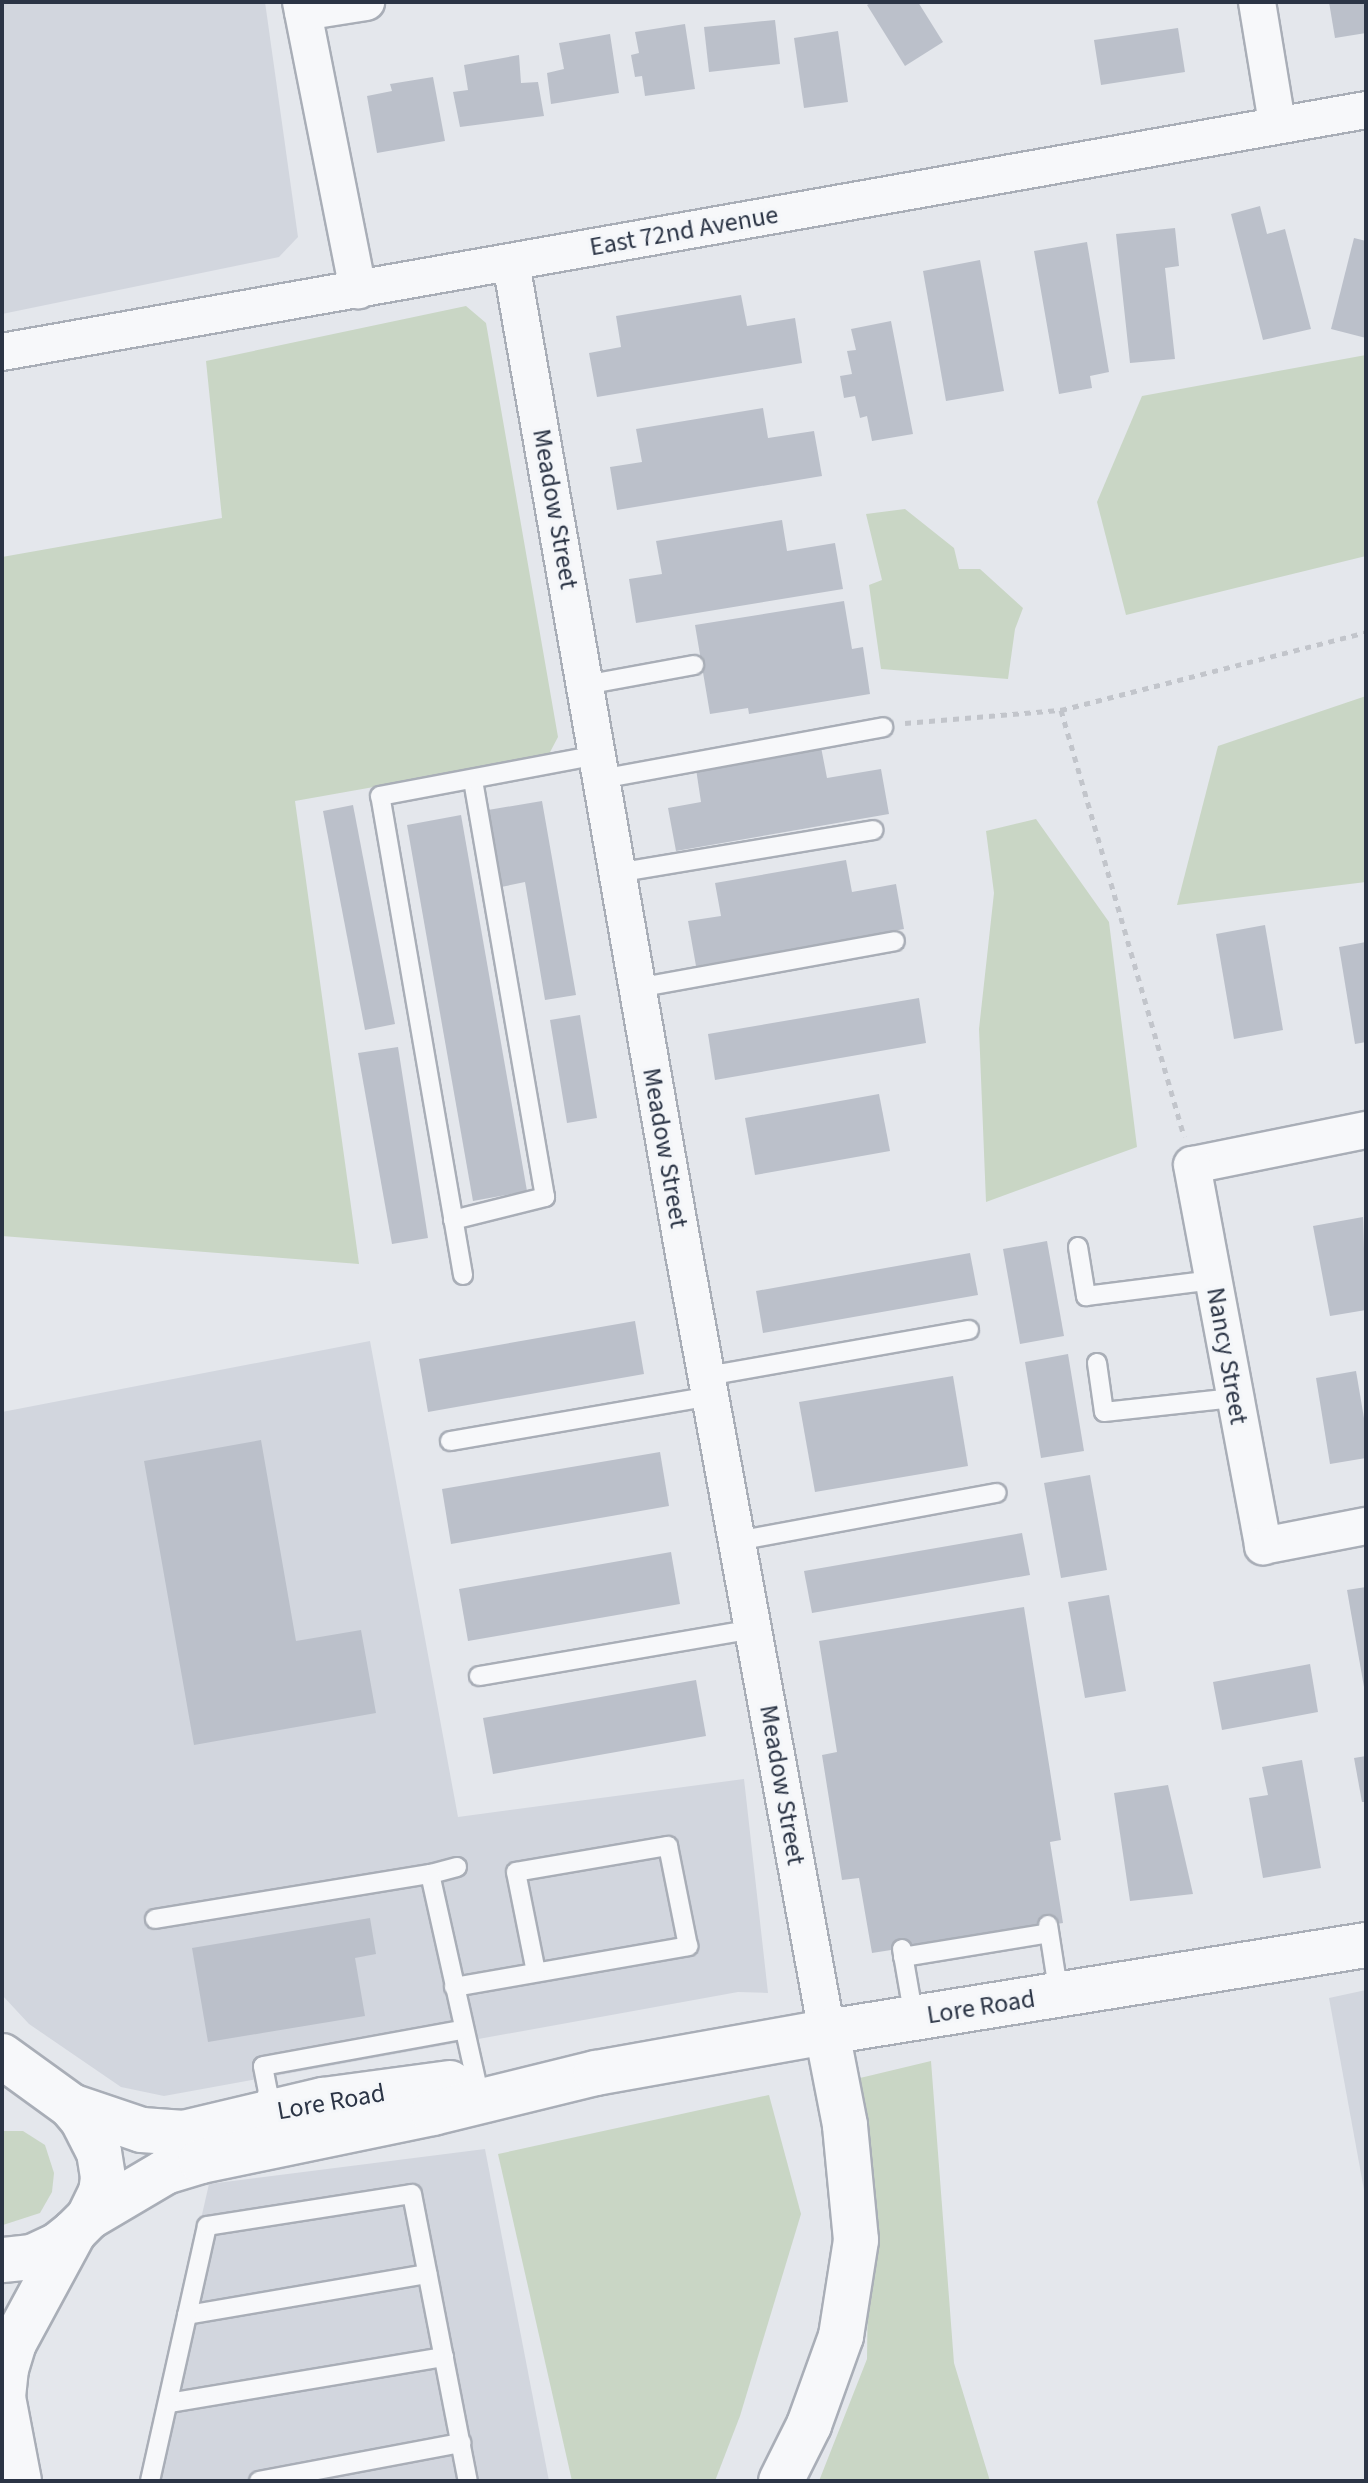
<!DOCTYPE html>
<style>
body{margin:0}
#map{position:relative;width:1368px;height:2483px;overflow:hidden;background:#e4e7ec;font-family:"Source Sans 3",sans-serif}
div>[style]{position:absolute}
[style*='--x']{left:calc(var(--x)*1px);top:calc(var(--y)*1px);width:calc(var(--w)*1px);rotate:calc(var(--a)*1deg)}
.built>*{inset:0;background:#d2d6de}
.green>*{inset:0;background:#c9d6c5}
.building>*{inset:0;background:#bbc0ca}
.path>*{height:5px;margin-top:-2.5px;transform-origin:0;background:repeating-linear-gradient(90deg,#c2c5cb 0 6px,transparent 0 12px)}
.roads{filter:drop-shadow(2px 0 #a9aeb7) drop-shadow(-2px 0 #a9aeb7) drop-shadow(0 2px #a9aeb7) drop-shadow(0 -2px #a9aeb7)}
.service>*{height:18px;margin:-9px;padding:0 9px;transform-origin:9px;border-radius:9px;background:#f7f8fa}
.minor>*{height:36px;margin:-18px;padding:0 18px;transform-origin:18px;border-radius:18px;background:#f7f8fa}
.tertiary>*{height:44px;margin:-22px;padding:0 22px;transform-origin:22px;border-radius:22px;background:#f7f8fa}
span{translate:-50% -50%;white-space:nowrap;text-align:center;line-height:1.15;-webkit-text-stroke:6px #f4f6f9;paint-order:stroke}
.street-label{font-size:26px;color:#2b3445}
.frame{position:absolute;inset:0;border:4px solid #2b3445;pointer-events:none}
</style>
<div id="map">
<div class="built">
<i style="clip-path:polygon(2px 2px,265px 2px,298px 237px,279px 257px,2px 314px)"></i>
<i style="clip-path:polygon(370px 1341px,458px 1817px,744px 1779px,768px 1993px,738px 1992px,164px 2096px,121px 2087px,29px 2024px,2px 1995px,2px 1412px)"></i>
<i style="clip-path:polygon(1366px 1990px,1366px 2201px,1329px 1998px)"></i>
<i style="clip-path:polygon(485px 2149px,549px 2481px,141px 2481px,209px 2184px)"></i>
</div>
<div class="green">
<i style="clip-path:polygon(466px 306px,486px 323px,558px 737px,548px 756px,295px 801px,359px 1264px,2px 1236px,2px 557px,222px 518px,206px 361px)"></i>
<i style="clip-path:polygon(1366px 355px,1366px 556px,1126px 615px,1097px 502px,1142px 396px)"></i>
<i style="clip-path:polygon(905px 509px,954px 548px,959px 569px,980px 569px,1023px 608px,1015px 629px,1008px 679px,881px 669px,869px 585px,882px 580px,866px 514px)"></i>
<i style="clip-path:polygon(1366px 696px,1366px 882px,1177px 905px,1218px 746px)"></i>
<i style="clip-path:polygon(1036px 819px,1109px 922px,1137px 1147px,986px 1202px,979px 1029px,994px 893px,986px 831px)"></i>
<i style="clip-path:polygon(931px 2061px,954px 2363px,990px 2481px,819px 2481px,867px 2359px,868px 2280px,879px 2241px,867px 2160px,860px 2078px)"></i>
<i style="clip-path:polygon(769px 2095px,801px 2214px,740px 2416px,715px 2481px,572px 2481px,498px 2154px)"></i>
<i style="clip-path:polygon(2px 2131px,23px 2131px,45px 2145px,54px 2173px,52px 2192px,40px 2213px,3px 2225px)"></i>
</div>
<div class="building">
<i style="clip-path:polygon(872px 2px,918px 2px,943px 42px,905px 66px,867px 5px)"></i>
<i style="clip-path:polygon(1329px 2px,1366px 2px,1366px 33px,1335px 38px)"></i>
<i style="clip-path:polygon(775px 20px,780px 64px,709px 72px,704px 27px)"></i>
<i style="clip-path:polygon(685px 24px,695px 89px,645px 96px,642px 76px,635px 77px,631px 55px,639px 53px,635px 32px)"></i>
<i style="clip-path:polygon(1178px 28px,1185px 72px,1101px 85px,1094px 40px)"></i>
<i style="clip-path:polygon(838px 31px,848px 102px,804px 108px,794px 38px)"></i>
<i style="clip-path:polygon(610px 34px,619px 93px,551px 104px,547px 73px,564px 69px,559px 43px)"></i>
<i style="clip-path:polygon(519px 55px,521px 83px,538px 82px,544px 116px,460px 127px,453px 92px,468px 90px,464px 65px)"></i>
<i style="clip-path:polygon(433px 77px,445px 141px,377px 153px,367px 96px,392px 91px,390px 84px)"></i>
<i style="clip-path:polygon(1260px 206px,1267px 234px,1285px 229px,1311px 329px,1263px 340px,1231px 214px)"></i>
<i style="clip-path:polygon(1175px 228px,1179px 266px,1165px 268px,1175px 359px,1130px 363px,1116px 234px)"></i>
<i style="clip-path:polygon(1354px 238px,1366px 241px,1366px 338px,1331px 329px)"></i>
<i style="clip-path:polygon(1087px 242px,1109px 372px,1090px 376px,1092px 388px,1059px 394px,1034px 251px)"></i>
<i style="clip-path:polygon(980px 260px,1004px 391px,946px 401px,923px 271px)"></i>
<i style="clip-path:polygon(741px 295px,747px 326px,795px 318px,802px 363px,597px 397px,589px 353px,621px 347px,616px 316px)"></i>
<i style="clip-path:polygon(891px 321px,913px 434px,872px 441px,867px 416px,860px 418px,855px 396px,844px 398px,840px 376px,852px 374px,847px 351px,856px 350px,851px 329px)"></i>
<i style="clip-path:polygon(763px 408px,768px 438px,814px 431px,822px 476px,617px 510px,610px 467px,642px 462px,636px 429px)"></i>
<i style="clip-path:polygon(782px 520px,787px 551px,835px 543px,843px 589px,636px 623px,629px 579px,662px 574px,656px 541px)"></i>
<i style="clip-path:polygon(844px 601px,852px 649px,863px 647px,870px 694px,749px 714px,748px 708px,710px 714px,695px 625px)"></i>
<i style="clip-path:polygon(821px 747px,827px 778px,881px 769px,889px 814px,676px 851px,668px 808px,701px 802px,696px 769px)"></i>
<i style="clip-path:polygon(542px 801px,576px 995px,545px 1000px,525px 882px,501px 887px,488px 810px)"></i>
<i style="clip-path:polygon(353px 805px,395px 1024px,365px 1030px,323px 811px)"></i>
<i style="clip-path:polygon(461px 815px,527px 1191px,473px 1201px,407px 825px)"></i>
<i style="clip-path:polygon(846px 860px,852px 892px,896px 884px,904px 929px,696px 966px,688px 921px,721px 916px,715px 883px)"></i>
<i style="clip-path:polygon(1265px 925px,1283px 1030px,1234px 1039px,1216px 934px)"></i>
<i style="clip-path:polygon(1366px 942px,1366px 1042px,1355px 1044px,1339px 947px)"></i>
<i style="clip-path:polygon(919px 998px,926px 1043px,715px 1080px,708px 1034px)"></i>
<i style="clip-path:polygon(580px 1015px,597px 1118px,567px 1123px,550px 1020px)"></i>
<i style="clip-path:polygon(398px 1047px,428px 1238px,392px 1244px,358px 1053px)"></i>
<i style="clip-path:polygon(879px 1094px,890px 1151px,755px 1175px,745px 1118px)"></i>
<i style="clip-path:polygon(1363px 1217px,1366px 1310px,1330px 1316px,1313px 1226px)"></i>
<i style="clip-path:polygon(1047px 1241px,1064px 1336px,1020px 1344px,1003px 1249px)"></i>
<i style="clip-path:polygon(970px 1253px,978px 1295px,763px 1333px,756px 1291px)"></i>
<i style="clip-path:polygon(635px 1321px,644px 1374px,428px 1412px,419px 1359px)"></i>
<i style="clip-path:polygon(1068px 1354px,1084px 1451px,1041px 1458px,1025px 1362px)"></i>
<i style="clip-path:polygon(1356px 1371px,1366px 1430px,1366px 1458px,1330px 1464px,1316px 1378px)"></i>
<i style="clip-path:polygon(953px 1376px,968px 1466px,815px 1492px,799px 1402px)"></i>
<i style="clip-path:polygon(261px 1440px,296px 1641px,361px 1630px,376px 1713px,194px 1745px,144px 1461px)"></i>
<i style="clip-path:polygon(660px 1452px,669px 1506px,451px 1544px,442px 1489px)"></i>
<i style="clip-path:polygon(1090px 1475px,1107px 1570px,1061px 1578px,1044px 1483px)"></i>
<i style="clip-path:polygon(1022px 1533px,1030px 1575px,812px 1613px,804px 1571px)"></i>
<i style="clip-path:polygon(671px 1552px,680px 1604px,468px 1641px,459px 1589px)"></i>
<i style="clip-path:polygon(1366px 1587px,1366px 1687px,1364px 1687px,1347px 1590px)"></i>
<i style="clip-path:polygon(1109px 1595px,1126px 1691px,1085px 1698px,1068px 1602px)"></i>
<i style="clip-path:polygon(1024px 1607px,1061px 1840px,1050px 1842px,1063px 1923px,872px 1953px,859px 1878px,842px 1880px,822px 1755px,837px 1752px,819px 1641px)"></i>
<i style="clip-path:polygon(1310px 1664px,1318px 1712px,1222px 1730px,1213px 1682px)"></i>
<i style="clip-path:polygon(696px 1680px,706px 1736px,493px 1774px,483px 1718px)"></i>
<i style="clip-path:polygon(1366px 1756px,1366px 1802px,1362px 1802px,1354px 1758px)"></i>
<i style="clip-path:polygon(1302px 1760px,1321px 1868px,1263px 1878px,1249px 1798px,1268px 1795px,1262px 1767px)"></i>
<i style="clip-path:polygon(1168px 1785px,1193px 1894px,1130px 1901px,1114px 1793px)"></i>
<i style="clip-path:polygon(370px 1918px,376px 1954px,355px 1958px,365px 2016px,208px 2042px,192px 1948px)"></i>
</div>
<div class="path">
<i style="--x:1061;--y:710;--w:444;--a:73.9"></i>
<i style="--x:905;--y:723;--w:157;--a:-4.8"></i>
<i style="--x:1061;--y:710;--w:315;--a:-14.3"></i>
</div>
<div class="roads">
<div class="service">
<i style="--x:585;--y:685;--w:111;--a:-10.4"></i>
<i style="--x:601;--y:779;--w:287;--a:-10.4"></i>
<i style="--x:617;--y:873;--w:260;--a:-9.5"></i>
<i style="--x:637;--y:988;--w:262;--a:-10.3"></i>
<i style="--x:453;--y:1220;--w:95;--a:-14"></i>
<i style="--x:545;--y:1197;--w:424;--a:-99.8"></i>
<i style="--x:1078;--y:1247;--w:50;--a:80.7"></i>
<i style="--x:1086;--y:1296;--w:128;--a:-7.2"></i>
<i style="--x:463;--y:1275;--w:486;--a:-99.8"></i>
<i style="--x:380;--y:796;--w:221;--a:-10.7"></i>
<i style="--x:1097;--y:1363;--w:49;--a:81.9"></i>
<i style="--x:1104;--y:1412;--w:130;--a:-6.2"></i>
<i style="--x:707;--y:1376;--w:266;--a:-10"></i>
<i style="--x:450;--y:1441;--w:264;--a:-9.8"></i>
<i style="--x:737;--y:1541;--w:264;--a:-10.5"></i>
<i style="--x:479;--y:1676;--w:278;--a:-9.7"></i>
<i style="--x:457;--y:1867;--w:28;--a:165"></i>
<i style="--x:430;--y:1874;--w:211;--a:77.4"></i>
<i style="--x:155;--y:1919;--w:279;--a:-9.3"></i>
<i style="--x:1048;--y:1925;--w:71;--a:81.1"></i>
<i style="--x:902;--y:1949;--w:70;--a:80.1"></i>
<i style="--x:903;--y:1957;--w:148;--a:-9.3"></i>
<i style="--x:454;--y:1987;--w:238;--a:-9.9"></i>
<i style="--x:688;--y:1946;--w:102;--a:-101.3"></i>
<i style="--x:668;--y:1846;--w:154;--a:170.3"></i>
<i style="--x:516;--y:1872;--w:102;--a:78.7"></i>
<i style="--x:260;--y:2111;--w:21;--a:-67"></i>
<i style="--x:268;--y:2092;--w:26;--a:-101"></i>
<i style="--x:263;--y:2066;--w:202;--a:-10.3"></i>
<i style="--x:187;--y:2315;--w:244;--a:-9.7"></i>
<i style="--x:169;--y:2403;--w:279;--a:-9.5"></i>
<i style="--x:150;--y:2481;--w:261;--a:-77.4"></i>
<i style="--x:207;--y:2226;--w:207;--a:-8.9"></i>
<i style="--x:412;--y:2194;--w:292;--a:79"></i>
<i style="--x:259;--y:2481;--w:206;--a:-10.7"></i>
</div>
<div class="minor">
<i style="--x:301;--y:2;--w:294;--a:78.8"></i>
<i style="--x:1257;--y:2;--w:123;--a:80.6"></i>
<i style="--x:303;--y:12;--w:64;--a:-9"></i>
<i style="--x:511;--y:263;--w:1006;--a:80.1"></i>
<i style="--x:684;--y:1254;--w:791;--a:79.59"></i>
<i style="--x:2;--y:352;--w:1385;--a:-10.06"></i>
<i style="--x:1366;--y:1130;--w:177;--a:168.6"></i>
<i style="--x:1192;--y:1165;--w:388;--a:79.4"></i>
<i style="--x:1263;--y:1546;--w:105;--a:-11"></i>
</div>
<div class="tertiary">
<i style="--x:2;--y:2056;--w:85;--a:35.9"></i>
<i style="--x:71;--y:2106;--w:17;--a:50"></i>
<i style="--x:82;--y:2119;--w:37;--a:63"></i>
<i style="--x:99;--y:2152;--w:26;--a:81"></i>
<i style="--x:103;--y:2178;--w:14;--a:98"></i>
<i style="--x:101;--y:2192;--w:28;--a:116"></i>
<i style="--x:89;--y:2217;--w:21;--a:135"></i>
<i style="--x:74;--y:2232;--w:21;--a:141"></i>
<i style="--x:58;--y:2245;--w:29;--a:155"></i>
<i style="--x:32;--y:2257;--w:30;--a:174"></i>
<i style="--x:71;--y:2106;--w:75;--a:18.7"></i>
<i style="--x:142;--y:2130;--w:42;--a:4.1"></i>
<i style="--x:184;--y:2133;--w:143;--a:-13.4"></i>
<i style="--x:323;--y:2100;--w:128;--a:-7.6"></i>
<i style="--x:89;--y:2217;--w:88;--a:-30.6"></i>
<i style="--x:165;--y:2172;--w:38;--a:-17"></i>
<i style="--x:201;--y:2161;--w:237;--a:-11.7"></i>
<i style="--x:433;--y:2113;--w:168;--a:-13.8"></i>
<i style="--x:596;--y:2073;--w:235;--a:-10.1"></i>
<i style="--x:827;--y:2032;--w:546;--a:-9.17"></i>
<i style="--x:19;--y:2481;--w:86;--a:-100.8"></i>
<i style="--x:3;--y:2397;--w:28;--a:-84"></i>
<i style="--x:6;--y:2369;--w:27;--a:-73"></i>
<i style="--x:14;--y:2343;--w:126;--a:-61.6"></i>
<i style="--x:781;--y:2481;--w:63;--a:-63.4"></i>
<i style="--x:809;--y:2425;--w:95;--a:-70.2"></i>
<i style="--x:841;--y:2336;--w:97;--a:-81.1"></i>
<i style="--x:856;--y:2240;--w:116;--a:-95.5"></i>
<i style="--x:845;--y:2125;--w:95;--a:-101"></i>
</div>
</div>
<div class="street-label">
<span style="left:684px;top:231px;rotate:-10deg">East 72nd Avenue</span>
<span style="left:555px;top:509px;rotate:80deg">Meadow Street</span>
<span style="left:665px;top:1148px;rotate:80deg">Meadow Street</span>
<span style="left:1227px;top:1356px;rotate:80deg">Nancy Street</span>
<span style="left:782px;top:1785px;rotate:80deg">Meadow Street</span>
<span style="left:981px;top:2007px;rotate:-9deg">Lore Road</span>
<span style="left:331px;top:2102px;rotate:-10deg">Lore Road</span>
</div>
<div class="frame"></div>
</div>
